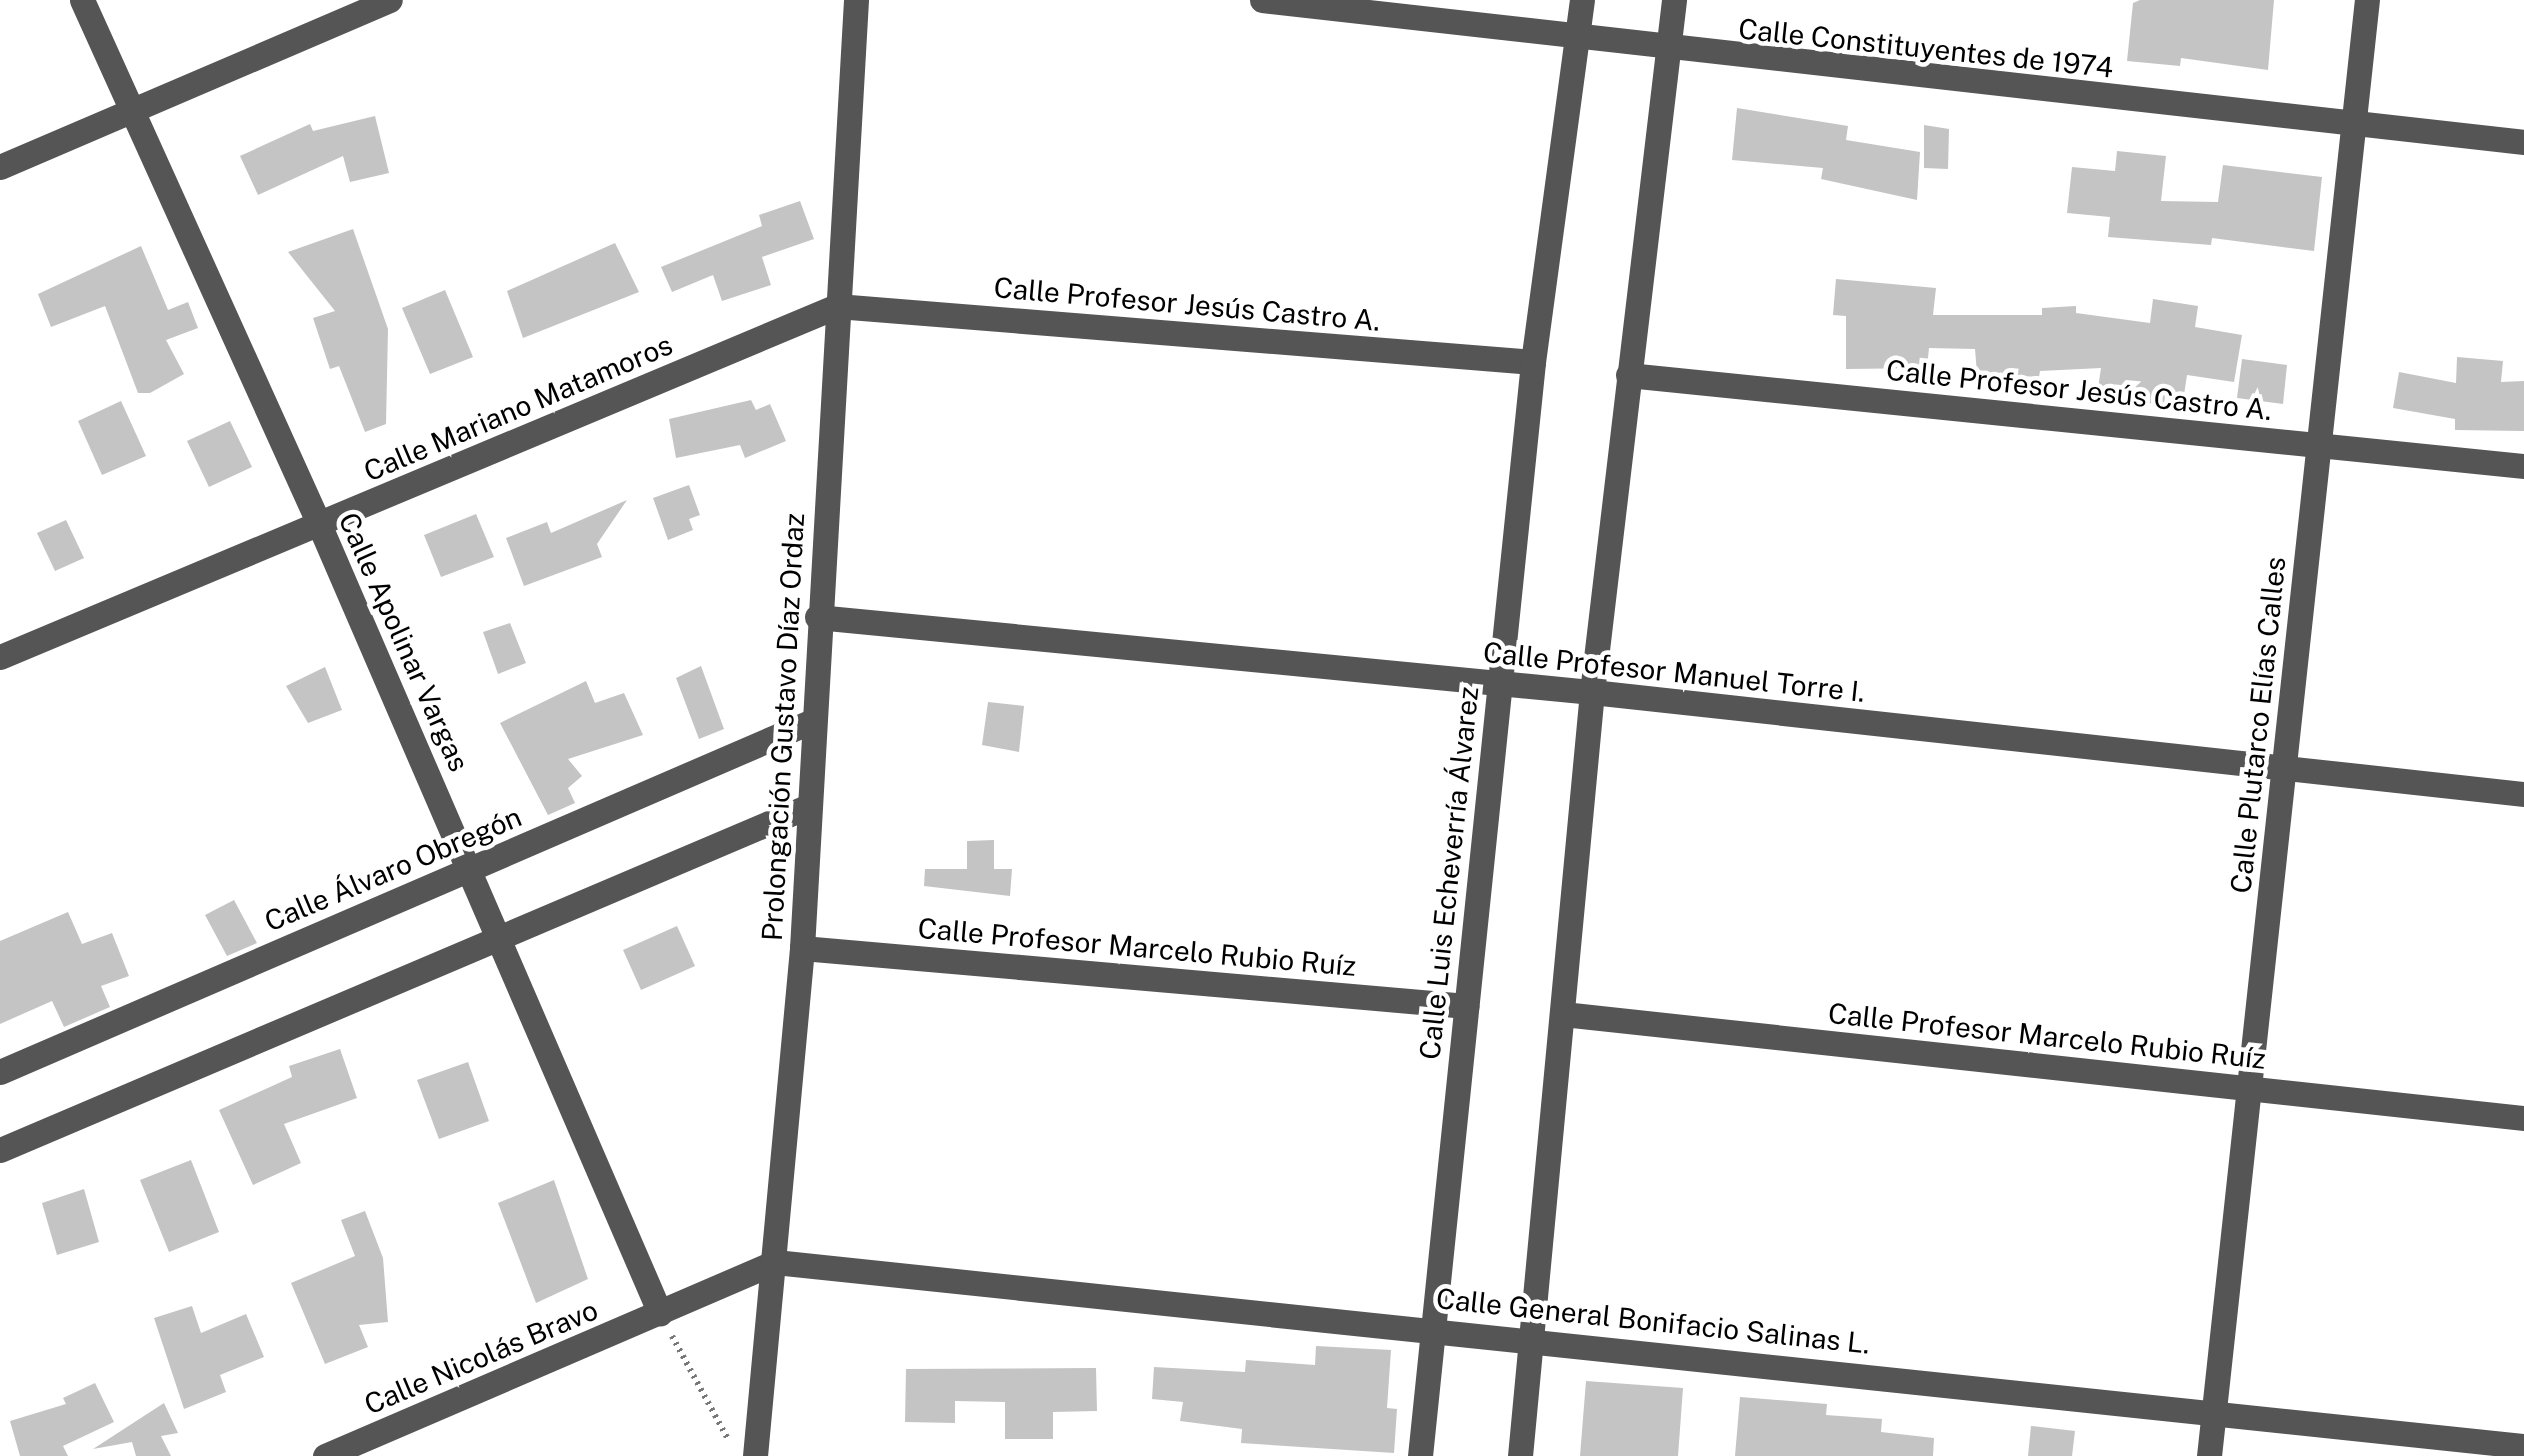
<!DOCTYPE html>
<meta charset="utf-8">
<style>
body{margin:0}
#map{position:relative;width:2524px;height:1456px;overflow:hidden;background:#fff;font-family:"Public Sans",sans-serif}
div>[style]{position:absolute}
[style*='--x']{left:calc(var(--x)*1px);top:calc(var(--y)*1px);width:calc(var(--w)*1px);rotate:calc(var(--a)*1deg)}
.building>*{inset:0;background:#c4c4c4}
.path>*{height:6px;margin-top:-3px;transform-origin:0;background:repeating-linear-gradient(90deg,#777 0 2.5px,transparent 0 7.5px)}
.minor>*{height:25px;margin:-12.5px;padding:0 12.5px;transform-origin:12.5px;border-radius:12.5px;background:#555}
span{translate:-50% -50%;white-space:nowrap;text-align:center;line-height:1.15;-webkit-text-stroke:9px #fff;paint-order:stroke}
.street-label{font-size:28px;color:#000}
</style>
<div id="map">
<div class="building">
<i style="clip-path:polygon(2140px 0,2274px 0,2268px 70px,2181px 58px,2180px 66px,2127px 61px,2133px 3px)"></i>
<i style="clip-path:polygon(1737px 108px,1848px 126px,1846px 140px,1920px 152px,1917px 200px,1821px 179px,1823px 168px,1732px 160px)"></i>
<i style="clip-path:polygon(375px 116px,389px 173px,350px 182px,343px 156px,258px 195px,240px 156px,310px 124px,313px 131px)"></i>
<i style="clip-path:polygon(1924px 125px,1949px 129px,1948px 169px,1924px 168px)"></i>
<i style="clip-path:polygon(2117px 151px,2166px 156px,2161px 201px,2218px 202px,2223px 165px,2322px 177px,2314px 251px,2212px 238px,2211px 245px,2108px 237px,2110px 217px,2067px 213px,2072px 167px,2115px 171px)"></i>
<i style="clip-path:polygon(800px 201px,814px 239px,762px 257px,771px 285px,722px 301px,713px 275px,672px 292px,661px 267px,762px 226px,759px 215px)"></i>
<i style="clip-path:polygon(353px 229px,388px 329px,386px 424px,365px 432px,339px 366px,330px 369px,313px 318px,335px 311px,288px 252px)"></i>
<i style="clip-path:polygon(615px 243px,639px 292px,523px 338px,507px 291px)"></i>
<i style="clip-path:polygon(141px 246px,168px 310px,188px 302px,198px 328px,166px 340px,184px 374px,150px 393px,138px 393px,105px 306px,51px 327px,38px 294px)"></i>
<i style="clip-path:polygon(1836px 279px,1936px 288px,1933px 315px,2042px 315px,2042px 308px,2076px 306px,2076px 313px,2150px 323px,2153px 299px,2198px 306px,2195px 327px,2242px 335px,2234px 382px,2187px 375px,2182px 408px,2097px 395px,2101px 368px,2040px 371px,2039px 377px,1977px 373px,1975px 349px,1929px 348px,1927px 368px,1846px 369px,1846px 316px,1833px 315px)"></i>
<i style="clip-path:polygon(445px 290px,473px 357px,430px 374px,402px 308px)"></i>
<i style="clip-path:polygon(2457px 357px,2503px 361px,2501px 382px,2524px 381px,2524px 431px,2455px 430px,2455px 419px,2393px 408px,2399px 372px,2456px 383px)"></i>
<i style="clip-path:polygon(2242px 359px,2287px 365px,2283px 404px,2237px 398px)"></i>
<i style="clip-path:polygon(751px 400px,756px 410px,770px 404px,786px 441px,745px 458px,740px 445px,676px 458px,669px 419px)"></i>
<i style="clip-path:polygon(121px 401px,146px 456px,102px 475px,78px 421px)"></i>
<i style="clip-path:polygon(230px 421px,252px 467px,209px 487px,187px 441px)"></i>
<i style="clip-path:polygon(689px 485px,700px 515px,689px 519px,693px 530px,668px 540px,653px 498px)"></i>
<i style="clip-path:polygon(627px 500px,597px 544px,602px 557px,524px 586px,506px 538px,547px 522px,551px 533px)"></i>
<i style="clip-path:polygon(476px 514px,494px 557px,441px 577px,424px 535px)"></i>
<i style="clip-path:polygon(66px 520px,84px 558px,55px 571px,37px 533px)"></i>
<i style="clip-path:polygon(510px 623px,526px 663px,498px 674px,483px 632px)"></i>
<i style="clip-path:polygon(701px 666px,724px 729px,699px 739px,676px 678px)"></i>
<i style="clip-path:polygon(325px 667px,342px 710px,308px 723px,286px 686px)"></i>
<i style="clip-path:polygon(586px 681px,595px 703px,624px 693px,643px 735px,568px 759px,582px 776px,568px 788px,575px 803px,548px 815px,500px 723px)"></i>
<i style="clip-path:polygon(988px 702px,1024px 706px,1019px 752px,982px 745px)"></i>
<i style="clip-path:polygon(994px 840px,994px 869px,1012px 869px,1010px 896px,924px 886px,925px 869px,967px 869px,967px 841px)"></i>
<i style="clip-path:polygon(234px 900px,257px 943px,227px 956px,205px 915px)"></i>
<i style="clip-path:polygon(68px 912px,82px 944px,112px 933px,129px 976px,101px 986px,110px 1007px,64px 1027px,52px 1001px,0 1024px,0 941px)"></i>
<i style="clip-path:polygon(677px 926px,695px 966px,641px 990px,623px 950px)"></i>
<i style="clip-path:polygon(340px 1049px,357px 1098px,284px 1124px,301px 1163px,253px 1185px,219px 1110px,292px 1077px,289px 1066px)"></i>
<i style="clip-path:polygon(468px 1062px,489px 1121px,439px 1139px,417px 1080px)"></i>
<i style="clip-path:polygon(191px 1160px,219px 1232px,169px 1252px,140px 1180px)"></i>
<i style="clip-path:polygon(554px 1180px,588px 1279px,536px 1303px,498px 1203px)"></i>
<i style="clip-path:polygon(84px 1189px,99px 1242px,57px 1255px,42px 1203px)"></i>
<i style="clip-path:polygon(365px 1211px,383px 1258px,388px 1322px,359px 1325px,368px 1347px,325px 1364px,291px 1283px,355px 1256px,341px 1220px)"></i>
<i style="clip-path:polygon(192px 1306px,201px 1333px,246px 1314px,264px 1357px,220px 1375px,226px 1392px,184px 1409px,154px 1318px)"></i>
<i style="clip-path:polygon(1316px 1346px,1391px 1350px,1387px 1408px,1397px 1409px,1394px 1453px,1241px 1443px,1242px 1429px,1180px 1421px,1183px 1402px,1152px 1399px,1154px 1367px,1245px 1372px,1246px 1360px,1315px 1365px)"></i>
<i style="clip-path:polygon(1096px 1368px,1097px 1411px,1053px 1412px,1053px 1439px,1005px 1439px,1005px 1402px,955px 1401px,955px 1423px,905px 1422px,906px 1369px)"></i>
<i style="clip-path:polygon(1586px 1381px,1683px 1388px,1678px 1456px,1580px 1456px)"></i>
<i style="clip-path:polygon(95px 1383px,114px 1422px,63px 1446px,68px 1456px,20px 1456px,10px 1421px,66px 1404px,63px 1398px)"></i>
<i style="clip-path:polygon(1740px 1397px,1827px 1404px,1826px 1415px,1882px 1419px,1881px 1432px,1934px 1438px,1933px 1456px,1735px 1456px)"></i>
<i style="clip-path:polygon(164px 1403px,178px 1433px,161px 1436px,171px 1456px,136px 1456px,132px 1442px,93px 1449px)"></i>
<i style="clip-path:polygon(2031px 1426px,2075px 1431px,2072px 1456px,2028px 1456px)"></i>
</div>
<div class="path">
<i style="--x:672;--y:1336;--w:117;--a:61.5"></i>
</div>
<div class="minor">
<i style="--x:82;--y:0;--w:575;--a:65.66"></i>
<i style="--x:319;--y:524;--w:860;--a:66.63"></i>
<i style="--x:1262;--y:0;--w:1270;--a:6.42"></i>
<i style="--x:0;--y:167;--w:424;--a:-23.2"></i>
<i style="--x:1628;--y:375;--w:901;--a:5.8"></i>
<i style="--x:817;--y:617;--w:779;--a:5.53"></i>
<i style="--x:1592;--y:692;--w:938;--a:6.25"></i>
<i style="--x:0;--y:657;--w:908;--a:-22.75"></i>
<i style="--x:837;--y:306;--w:698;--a:4.6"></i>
<i style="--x:802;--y:948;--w:667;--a:4.99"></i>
<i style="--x:1563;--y:1014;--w:967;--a:6.18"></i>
<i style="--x:0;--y:1072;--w:882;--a:-23.37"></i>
<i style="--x:0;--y:1150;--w:879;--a:-23.04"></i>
<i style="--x:325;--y:1456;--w:490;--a:-23.3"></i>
<i style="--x:775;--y:1262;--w:1759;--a:6.01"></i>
<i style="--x:755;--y:1456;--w:510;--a:-84.71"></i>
<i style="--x:802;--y:948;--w:950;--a:-86.74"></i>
<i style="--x:1420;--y:1456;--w:1100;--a:-84.1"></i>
<i style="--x:1533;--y:362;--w:365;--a:-82.3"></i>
<i style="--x:1520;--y:1456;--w:767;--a:-84.62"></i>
<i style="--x:1592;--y:692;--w:697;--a:-83.24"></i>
<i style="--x:2209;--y:1456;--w:1465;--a:-83.81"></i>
</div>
<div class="street-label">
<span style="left:1926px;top:48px;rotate:6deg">Calle Constituyentes de 1974</span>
<span style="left:1187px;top:304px;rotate:5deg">Calle Profesor Jesús Castro A.</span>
<span style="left:2079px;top:390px;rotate:6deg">Calle Profesor Jesús Castro A.</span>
<span style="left:518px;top:408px;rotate:-23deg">Calle Mariano Matamoros</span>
<span style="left:404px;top:642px;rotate:66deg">Calle Apolinar Vargas</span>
<span style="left:1674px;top:672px;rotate:6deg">Calle Profesor Manuel Torre I.</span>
<span style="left:2258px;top:725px;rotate:-84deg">Calle Plutarco Elías Calles</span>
<span style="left:783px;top:727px;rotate:-87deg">Prolongación Gustavo Díaz Ordaz</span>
<span style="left:393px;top:869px;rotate:-23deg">Calle Álvaro Obregón</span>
<span style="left:1449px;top:873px;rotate:-84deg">Calle Luis Echeverría Álvarez</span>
<span style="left:1137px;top:947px;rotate:5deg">Calle Profesor Marcelo Rubio Ruíz</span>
<span style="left:2047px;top:1036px;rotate:6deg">Calle Profesor Marcelo Rubio Ruíz</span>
<span style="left:1653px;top:1321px;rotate:6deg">Calle General Bonifacio Salinas L.</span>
<span style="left:481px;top:1357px;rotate:-23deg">Calle Nicolás Bravo</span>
</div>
</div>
